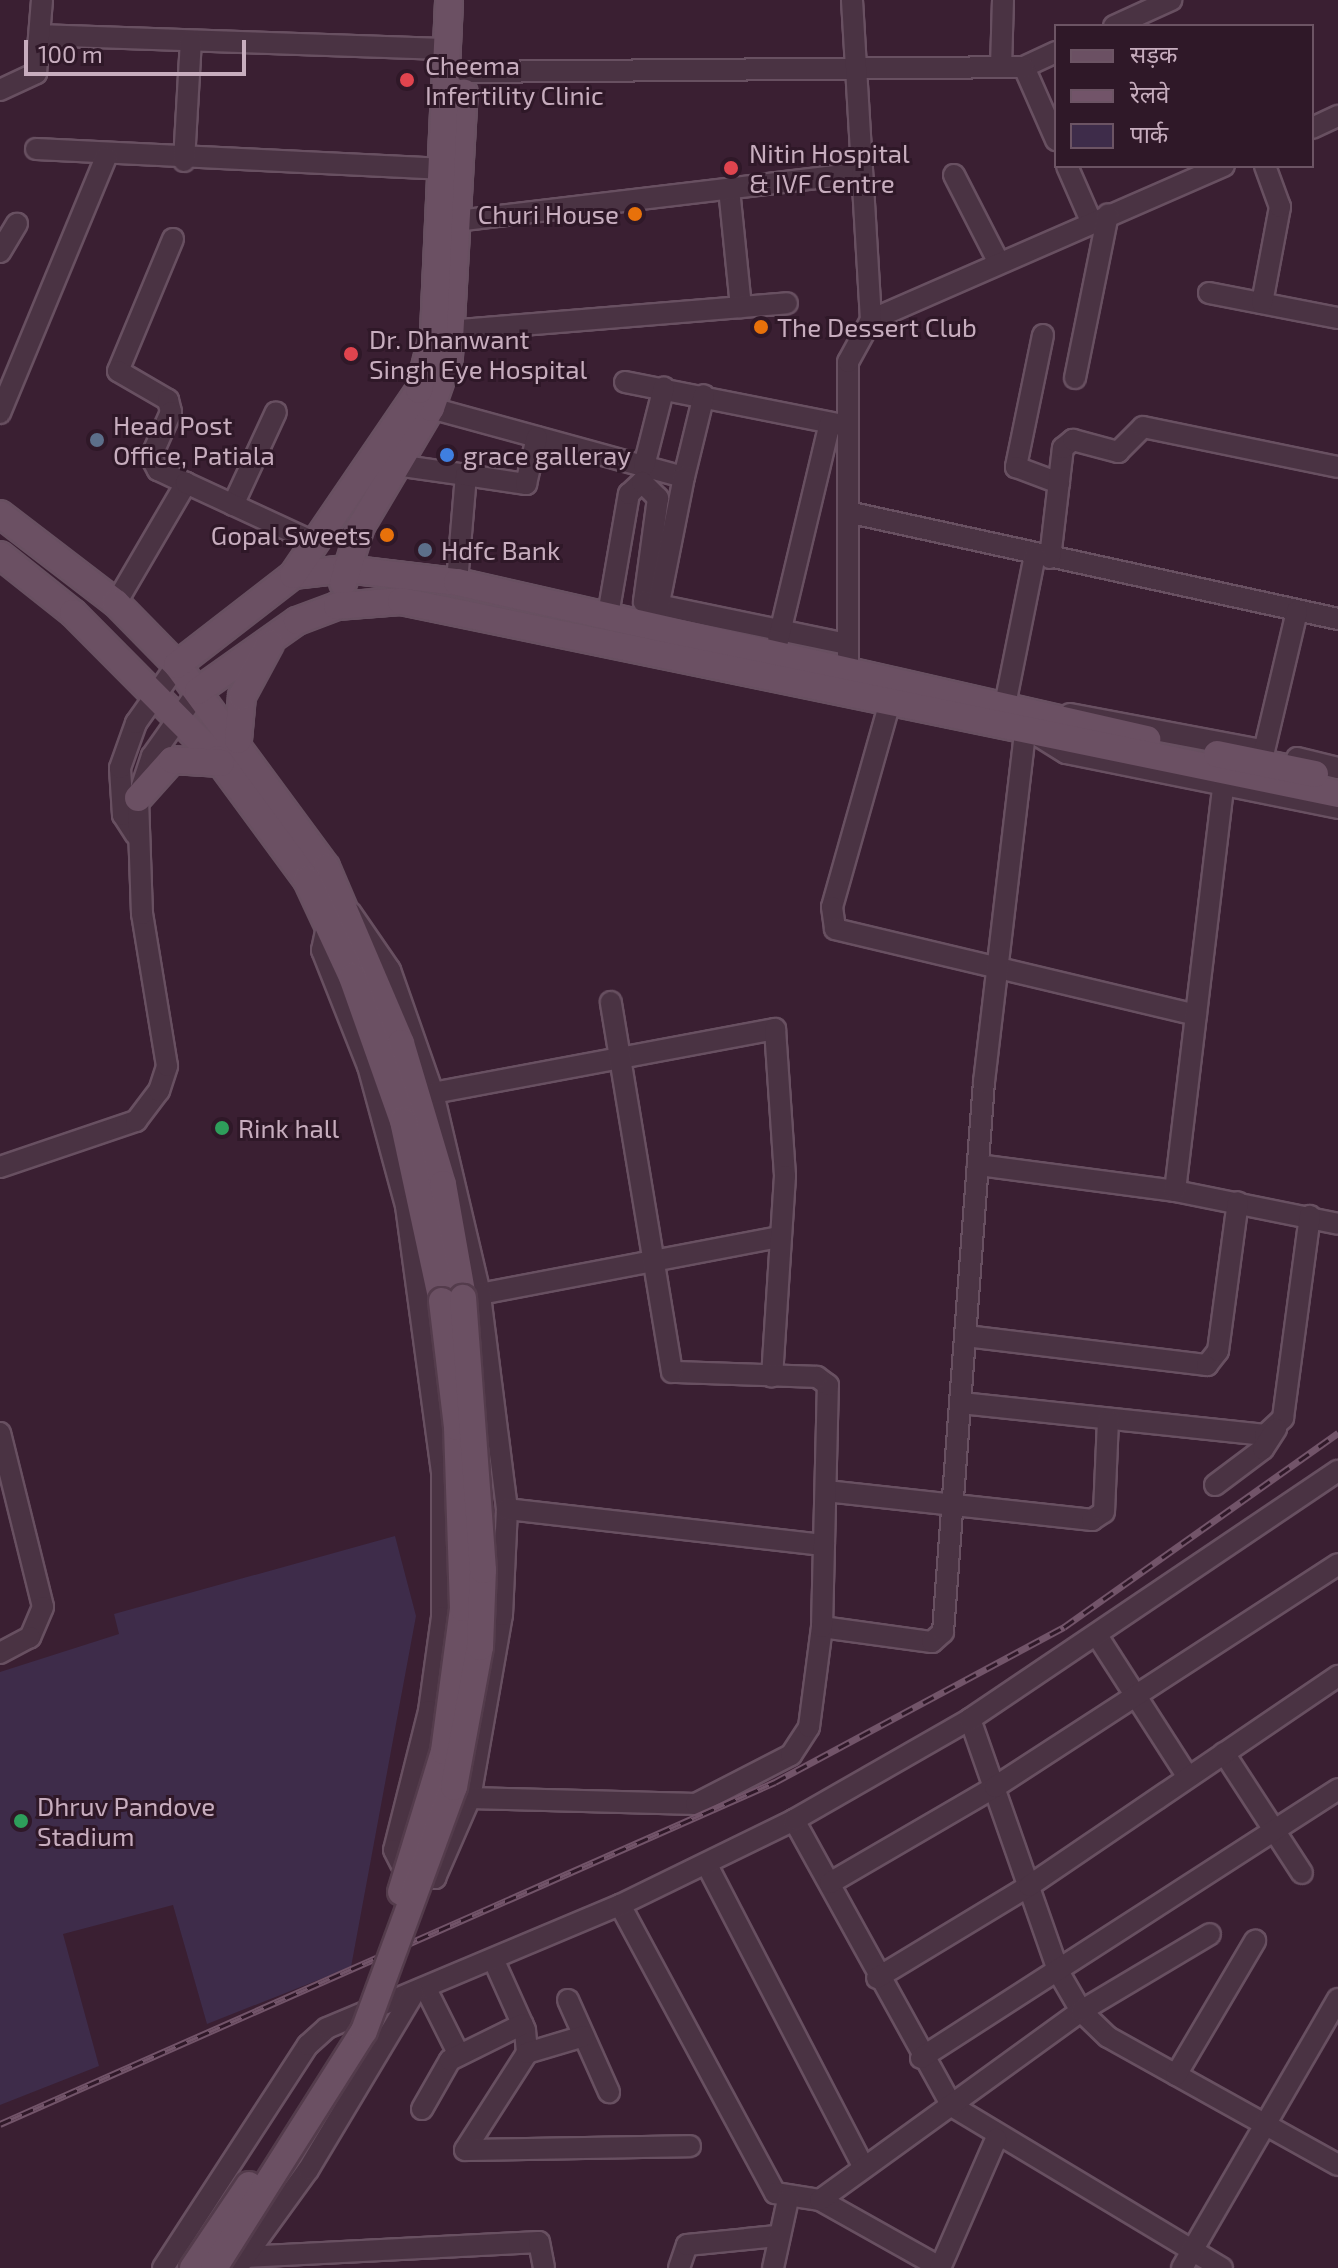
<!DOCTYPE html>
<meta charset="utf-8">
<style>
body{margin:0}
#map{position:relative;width:1338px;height:2268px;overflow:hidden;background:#3a1f32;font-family:"Exo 2","Noto Sans Devanagari",sans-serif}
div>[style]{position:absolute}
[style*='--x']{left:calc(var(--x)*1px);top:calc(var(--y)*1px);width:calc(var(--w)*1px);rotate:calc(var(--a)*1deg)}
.green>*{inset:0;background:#3e2c4a}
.roads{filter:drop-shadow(2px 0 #685061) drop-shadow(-2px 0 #685061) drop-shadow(0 2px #685061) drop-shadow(0 -2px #685061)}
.minor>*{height:20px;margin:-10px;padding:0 10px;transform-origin:10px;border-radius:10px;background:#4a3343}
.major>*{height:26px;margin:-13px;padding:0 13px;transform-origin:13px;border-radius:13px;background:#6b5063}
.rail>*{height:7px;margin-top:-3.5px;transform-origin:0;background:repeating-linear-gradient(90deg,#2f1828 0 12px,#725469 0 24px);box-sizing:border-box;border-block:2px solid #725469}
.bridges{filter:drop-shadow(2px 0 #543c4c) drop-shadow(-2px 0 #543c4c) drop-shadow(0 2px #543c4c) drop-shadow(0 -2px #543c4c)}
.major-bridge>*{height:26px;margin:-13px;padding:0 13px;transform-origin:13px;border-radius:13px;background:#6b5063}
.dots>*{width:22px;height:22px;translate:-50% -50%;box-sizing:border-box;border:4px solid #2f1828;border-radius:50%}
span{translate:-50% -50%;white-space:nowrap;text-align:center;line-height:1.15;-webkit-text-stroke:6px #2f1828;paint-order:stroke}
.poi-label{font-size:26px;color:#c7adbe}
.left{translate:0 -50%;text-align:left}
.right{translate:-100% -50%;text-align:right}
.legend{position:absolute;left:1054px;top:24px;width:260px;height:144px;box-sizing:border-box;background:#2f1828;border:2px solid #6c5464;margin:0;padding:10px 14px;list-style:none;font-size:24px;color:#c7adbe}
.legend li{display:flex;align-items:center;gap:16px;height:40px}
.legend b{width:40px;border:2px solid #6c5464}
.scale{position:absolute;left:24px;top:40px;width:222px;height:36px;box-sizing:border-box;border:4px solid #c7adbe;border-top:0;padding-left:10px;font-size:24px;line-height:28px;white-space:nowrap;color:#c7adbe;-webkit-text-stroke:6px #2f1828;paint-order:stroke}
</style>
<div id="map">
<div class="green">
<i style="clip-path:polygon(395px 1536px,416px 1616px,351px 1967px,207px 2024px,173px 1905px,63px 1934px,99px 2066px,0 2105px,0 1672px,119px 1634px,114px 1614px)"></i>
</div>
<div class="roads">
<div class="minor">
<i style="--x:1114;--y:26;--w:63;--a:-24.5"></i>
<i style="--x:40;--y:35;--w:408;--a:2"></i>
<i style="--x:1056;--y:52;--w:35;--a:155"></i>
<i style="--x:1024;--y:67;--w:80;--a:66.3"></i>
<i style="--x:1001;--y:67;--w:67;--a:-88.3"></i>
<i style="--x:466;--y:72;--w:558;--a:-0.51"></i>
<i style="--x:0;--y:90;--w:40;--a:-25"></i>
<i style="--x:36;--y:73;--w:73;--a:-85.3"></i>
<i style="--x:1312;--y:128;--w:29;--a:-25"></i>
<i style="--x:36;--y:149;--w:405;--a:2.8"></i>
<i style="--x:184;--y:161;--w:120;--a:-86.7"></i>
<i style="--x:1067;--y:166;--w:60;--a:66.4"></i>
<i style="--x:954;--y:175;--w:97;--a:62.9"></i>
<i style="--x:729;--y:189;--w:119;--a:84.2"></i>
<i style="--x:457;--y:221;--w:405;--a:-6.8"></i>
<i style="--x:173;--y:239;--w:143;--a:112.6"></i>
<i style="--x:118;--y:371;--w:58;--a:30.1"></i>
<i style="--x:168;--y:400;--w:12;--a:76"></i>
<i style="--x:171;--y:412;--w:49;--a:114"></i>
<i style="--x:151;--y:457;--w:15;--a:62"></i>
<i style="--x:158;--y:470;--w:31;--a:25"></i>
<i style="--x:0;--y:252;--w:33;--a:-59"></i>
<i style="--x:1209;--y:293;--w:131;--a:11"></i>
<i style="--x:1262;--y:303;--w:98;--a:-79.4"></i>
<i style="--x:1280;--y:207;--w:44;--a:-110.1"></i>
<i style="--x:871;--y:320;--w:385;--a:-23.6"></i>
<i style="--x:437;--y:332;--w:351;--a:-4.7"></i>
<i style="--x:1043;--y:335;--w:135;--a:101.6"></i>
<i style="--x:1016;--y:467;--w:46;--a:20.4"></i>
<i style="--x:1075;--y:378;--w:167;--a:-78.6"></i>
<i style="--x:625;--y:382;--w:221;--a:11.2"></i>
<i style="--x:431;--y:408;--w:262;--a:15.3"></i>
<i style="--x:684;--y:477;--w:84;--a:-76.3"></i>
<i style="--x:0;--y:413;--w:277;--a:-67.5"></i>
<i style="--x:396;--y:465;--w:71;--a:8.1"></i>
<i style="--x:644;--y:466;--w:81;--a:-75.8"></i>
<i style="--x:233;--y:505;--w:102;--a:-65.2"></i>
<i style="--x:852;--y:513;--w:497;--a:12.3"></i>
<i style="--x:1050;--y:558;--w:111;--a:-83.3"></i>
<i style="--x:1063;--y:448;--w:13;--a:-39"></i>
<i style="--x:1073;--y:440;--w:47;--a:14.9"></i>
<i style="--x:1118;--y:452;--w:35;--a:-45"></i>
<i style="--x:1143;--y:427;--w:199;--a:11.6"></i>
<i style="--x:457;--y:582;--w:107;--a:-85.2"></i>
<i style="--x:466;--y:475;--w:61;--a:8.5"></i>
<i style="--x:526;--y:484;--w:48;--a:-76.8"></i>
<i style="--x:116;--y:603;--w:139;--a:-59.7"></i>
<i style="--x:186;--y:483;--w:143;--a:24.8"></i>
<i style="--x:608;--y:615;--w:123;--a:-80.2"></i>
<i style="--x:629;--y:494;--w:18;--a:-43"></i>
<i style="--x:642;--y:482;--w:23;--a:45"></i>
<i style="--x:658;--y:498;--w:105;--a:97.7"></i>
<i style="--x:644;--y:602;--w:207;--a:11.7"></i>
<i style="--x:656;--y:618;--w:144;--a:-78.8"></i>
<i style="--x:778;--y:641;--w:224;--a:-76.6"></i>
<i style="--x:848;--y:684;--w:322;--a:-90"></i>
<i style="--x:848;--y:362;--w:48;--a:-61.3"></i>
<i style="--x:871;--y:320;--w:321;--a:-93.4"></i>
<i style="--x:890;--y:702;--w:213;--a:105.8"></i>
<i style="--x:832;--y:907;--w:22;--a:82"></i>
<i style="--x:835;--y:929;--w:371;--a:13.4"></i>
<i style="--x:1005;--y:705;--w:153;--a:-78.7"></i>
<i style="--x:1070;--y:714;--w:188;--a:10.7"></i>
<i style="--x:1037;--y:735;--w:34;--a:32"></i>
<i style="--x:1066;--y:753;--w:278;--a:11.4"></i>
<i style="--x:1264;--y:751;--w:144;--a:-76.7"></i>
<i style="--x:1297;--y:758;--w:42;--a:13.7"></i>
<i style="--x:136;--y:835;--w:24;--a:-123"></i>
<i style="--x:123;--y:815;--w:47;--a:-93.7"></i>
<i style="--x:120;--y:768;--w:48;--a:-70.4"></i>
<i style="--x:136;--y:723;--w:71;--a:-54.7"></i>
<i style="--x:350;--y:912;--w:70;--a:55.4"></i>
<i style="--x:390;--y:970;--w:130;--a:70.7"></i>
<i style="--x:433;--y:1093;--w:206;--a:76.8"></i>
<i style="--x:480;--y:1294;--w:305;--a:-10.8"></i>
<i style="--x:328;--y:922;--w:29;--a:102"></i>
<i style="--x:322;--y:950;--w:125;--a:68.4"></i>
<i style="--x:368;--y:1066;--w:145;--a:74.8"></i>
<i style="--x:406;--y:1206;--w:268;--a:82.3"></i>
<i style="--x:442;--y:1472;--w:145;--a:90"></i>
<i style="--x:442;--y:1617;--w:95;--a:97.9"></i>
<i style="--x:429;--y:1711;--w:143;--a:104.1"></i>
<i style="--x:394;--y:1850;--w:20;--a:63"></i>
<i style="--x:403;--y:1868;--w:34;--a:17"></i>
<i style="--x:435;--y:1878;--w:87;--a:-66.4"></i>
<i style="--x:470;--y:1798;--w:186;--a:-80.1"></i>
<i style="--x:502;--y:1615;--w:106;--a:-87.3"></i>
<i style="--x:507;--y:1509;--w:217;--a:-97.2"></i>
<i style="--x:433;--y:1093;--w:348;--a:-10.6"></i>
<i style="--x:775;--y:1029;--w:147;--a:86.1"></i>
<i style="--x:785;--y:1176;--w:201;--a:93.7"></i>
<i style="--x:978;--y:1165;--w:199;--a:7.5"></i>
<i style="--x:1175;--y:1191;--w:166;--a:11.4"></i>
<i style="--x:0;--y:1167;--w:144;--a:-18.7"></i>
<i style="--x:136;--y:1121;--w:38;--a:-53"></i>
<i style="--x:159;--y:1091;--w:26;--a:-72"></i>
<i style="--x:167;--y:1066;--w:154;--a:-99.3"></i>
<i style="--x:142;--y:914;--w:116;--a:-92"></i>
<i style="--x:138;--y:798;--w:44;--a:-71.6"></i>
<i style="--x:152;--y:756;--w:80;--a:-54.7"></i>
<i style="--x:1175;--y:1191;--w:408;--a:-83.2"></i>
<i style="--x:966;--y:1336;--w:243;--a:6.9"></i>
<i style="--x:1207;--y:1365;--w:18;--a:-52"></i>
<i style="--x:1218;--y:1351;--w:150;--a:-82.4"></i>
<i style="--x:961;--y:1403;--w:306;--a:6"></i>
<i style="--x:1265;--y:1435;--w:25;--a:-43"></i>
<i style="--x:1283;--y:1418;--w:204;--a:-82.4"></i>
<i style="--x:0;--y:1433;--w:179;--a:76.1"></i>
<i style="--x:43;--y:1607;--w:33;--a:113"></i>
<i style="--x:30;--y:1637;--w:34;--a:152"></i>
<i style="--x:1215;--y:1485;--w:60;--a:-36.9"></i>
<i style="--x:1263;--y:1449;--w:24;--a:-57"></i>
<i style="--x:826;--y:1491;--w:268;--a:6.2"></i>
<i style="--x:1092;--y:1520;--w:14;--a:-34"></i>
<i style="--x:1104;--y:1512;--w:92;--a:-87.5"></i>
<i style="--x:507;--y:1509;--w:319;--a:6.5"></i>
<i style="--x:822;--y:1627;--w:111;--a:7.8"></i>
<i style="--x:932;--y:1642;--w:15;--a:-42"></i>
<i style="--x:943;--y:1632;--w:552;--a:-85.74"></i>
<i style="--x:984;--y:1082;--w:352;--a:-83.3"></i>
<i style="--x:1098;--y:1637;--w:166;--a:57.3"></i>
<i style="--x:970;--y:1719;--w:269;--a:70.7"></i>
<i style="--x:1059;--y:1973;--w:44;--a:59.9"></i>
<i style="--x:1081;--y:2011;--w:37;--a:44"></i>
<i style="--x:1108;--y:2037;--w:263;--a:29.1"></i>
<i style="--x:1224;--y:1753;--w:143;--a:57"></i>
<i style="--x:470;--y:1798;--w:226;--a:1.5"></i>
<i style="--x:696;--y:1804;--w:107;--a:-27.3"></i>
<i style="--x:791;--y:1755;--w:33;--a:-57"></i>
<i style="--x:809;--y:1727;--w:101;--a:-82.6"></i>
<i style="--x:822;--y:1627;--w:242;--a:-88.6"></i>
<i style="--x:828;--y:1385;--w:14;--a:-144"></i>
<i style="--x:817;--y:1377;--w:145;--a:-178"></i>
<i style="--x:672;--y:1372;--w:375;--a:-99.4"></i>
<i style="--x:794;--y:1820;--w:327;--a:61.1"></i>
<i style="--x:952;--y:2106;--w:315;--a:31"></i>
<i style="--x:707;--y:1865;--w:341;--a:62.6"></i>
<i style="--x:830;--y:1883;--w:191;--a:-30.2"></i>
<i style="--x:995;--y:1787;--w:409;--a:-33"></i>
<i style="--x:620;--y:1905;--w:327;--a:61.7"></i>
<i style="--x:775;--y:2193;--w:46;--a:8.8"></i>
<i style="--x:820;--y:2200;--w:139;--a:29.3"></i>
<i style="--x:494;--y:1961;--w:76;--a:65.8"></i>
<i style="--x:525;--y:2030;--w:23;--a:85"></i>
<i style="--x:527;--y:2053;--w:115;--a:122.6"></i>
<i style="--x:465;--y:2150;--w:225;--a:-1"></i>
<i style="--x:877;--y:1978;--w:178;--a:-31.2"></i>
<i style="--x:1029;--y:1886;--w:374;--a:-34.2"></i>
<i style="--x:426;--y:1989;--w:74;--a:63.4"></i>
<i style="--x:568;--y:2000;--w:101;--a:66"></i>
<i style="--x:527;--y:2053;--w:59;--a:-16.6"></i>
<i style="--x:921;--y:2058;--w:496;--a:-32.8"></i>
<i style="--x:1176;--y:2075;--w:156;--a:-59.5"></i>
<i style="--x:422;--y:2109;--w:56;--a:-60.3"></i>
<i style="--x:450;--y:2060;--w:81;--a:-26.3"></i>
<i style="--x:820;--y:2200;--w:322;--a:-35.9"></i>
<i style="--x:1081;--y:2011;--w:150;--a:-30.8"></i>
<i style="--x:244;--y:2257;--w:295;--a:-2.9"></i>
<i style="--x:539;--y:2242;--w:26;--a:79"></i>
<i style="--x:163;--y:2268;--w:266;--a:-57"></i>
<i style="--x:308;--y:2045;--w:25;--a:-42"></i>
<i style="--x:327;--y:2028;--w:318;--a:-22.8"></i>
<i style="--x:620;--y:1905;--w:194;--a:-26"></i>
<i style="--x:794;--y:1820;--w:203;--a:-29.8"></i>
<i style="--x:970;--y:1719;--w:444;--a:-34"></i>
<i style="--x:237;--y:2268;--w:121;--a:-54.1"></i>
<i style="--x:308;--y:2170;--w:206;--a:-59.1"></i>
<i style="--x:679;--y:2268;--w:24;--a:-71"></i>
<i style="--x:687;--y:2245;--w:90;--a:-5.7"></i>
<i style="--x:773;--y:2268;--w:71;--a:-77.7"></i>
<i style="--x:940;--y:2268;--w:141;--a:-66.5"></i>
<i style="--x:1182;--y:2268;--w:311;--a:-59.9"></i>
</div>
<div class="major">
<i style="--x:0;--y:514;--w:146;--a:37.5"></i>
<i style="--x:116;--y:603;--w:87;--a:45.5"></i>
<i style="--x:177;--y:665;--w:251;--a:53.6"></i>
<i style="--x:326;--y:867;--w:191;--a:66.9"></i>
<i style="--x:401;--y:1043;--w:147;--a:73.4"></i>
<i style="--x:443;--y:1184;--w:116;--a:80"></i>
<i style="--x:0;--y:555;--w:93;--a:38.5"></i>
<i style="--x:73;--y:613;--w:206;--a:45.2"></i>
<i style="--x:218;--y:759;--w:150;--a:53.7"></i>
<i style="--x:307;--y:880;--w:107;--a:65.1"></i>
<i style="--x:352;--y:977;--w:153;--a:70.5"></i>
<i style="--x:403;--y:1121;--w:184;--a:77.8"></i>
<i style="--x:293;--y:575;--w:53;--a:-6.5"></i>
<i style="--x:346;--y:569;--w:112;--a:6.7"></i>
<i style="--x:457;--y:582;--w:708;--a:12.82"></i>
<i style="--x:343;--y:583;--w:60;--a:-72.5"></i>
<i style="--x:361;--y:526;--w:137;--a:-59.3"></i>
<i style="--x:431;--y:408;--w:54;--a:-70.6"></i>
<i style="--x:449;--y:357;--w:265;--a:-86.8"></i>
<i style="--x:177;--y:665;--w:147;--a:-37.8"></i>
<i style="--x:293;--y:575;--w:224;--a:-55.7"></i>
<i style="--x:419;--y:390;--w:60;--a:-75.5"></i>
<i style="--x:434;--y:332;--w:332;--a:-87.4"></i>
<i style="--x:198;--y:691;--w:121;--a:-35.3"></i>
<i style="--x:297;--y:621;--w:43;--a:-20.6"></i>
<i style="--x:337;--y:606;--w:64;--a:-4.5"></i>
<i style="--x:401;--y:601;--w:957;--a:11.64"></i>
<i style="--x:238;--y:740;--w:44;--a:-84.8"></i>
<i style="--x:242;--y:696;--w:59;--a:-61.7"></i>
<i style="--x:1217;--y:754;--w:100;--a:11.5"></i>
<i style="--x:138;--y:798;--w:51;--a:-48.2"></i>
<i style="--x:172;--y:760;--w:49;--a:3.5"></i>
</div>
</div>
<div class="rail">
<i style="--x:0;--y:2124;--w:847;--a:-23.81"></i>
<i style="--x:775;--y:1782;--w:328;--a:-28.2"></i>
<i style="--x:1064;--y:1627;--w:336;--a:-35.3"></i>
</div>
<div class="bridges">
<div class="major-bridge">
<i style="--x:401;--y:1892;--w:147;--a:-73"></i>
<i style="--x:444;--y:1751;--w:144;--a:-82.4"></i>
<i style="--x:463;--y:1608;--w:181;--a:-91.9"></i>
<i style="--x:457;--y:1427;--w:127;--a:-96.8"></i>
<i style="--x:193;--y:2268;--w:100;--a:-56"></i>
<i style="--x:214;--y:2268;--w:280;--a:-57.7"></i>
<i style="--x:364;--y:2031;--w:260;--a:-69.8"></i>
<i style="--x:454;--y:1787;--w:142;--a:-79.5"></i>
<i style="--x:480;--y:1647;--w:77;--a:-87.8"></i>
<i style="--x:483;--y:1570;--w:273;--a:-94.2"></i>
</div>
</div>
<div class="dots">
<i style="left:407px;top:80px;background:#e0444e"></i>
<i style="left:731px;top:168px;background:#e0444e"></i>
<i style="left:635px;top:214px;background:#e8710a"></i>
<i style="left:761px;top:327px;background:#e8710a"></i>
<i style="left:351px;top:354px;background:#e0444e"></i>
<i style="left:97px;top:440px;background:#5c6f8a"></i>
<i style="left:447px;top:455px;background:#3f7fe0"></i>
<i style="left:387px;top:535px;background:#e8710a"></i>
<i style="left:425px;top:550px;background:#5c6f8a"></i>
<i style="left:222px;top:1128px;background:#2e9e5b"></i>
<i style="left:21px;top:1821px;background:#2e9e5b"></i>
</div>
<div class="poi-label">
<span class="left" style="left:425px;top:80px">Cheema<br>Infertility Clinic</span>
<span class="left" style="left:749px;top:168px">Nitin Hospital<br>&amp; IVF Centre</span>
<span class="right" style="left:619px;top:214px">Churi House</span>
<span class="left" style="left:777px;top:327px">The Dessert Club</span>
<span class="left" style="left:369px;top:354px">Dr. Dhanwant<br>Singh Eye Hospital</span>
<span class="left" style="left:113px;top:440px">Head Post<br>Office, Patiala</span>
<span class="left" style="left:463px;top:455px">grace galleray</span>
<span class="right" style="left:371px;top:535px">Gopal Sweets</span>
<span class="left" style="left:441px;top:550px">Hdfc Bank</span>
<span class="left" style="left:238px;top:1128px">Rink hall</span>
<span class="left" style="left:37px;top:1821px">Dhruv Pandove<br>Stadium</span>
</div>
<ul class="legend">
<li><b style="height:10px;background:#6b5063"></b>सड़क</li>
<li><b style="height:10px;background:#725469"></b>रेलवे</li>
<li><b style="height:22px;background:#3e2c4a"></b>पार्क</li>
</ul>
<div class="scale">100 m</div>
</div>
